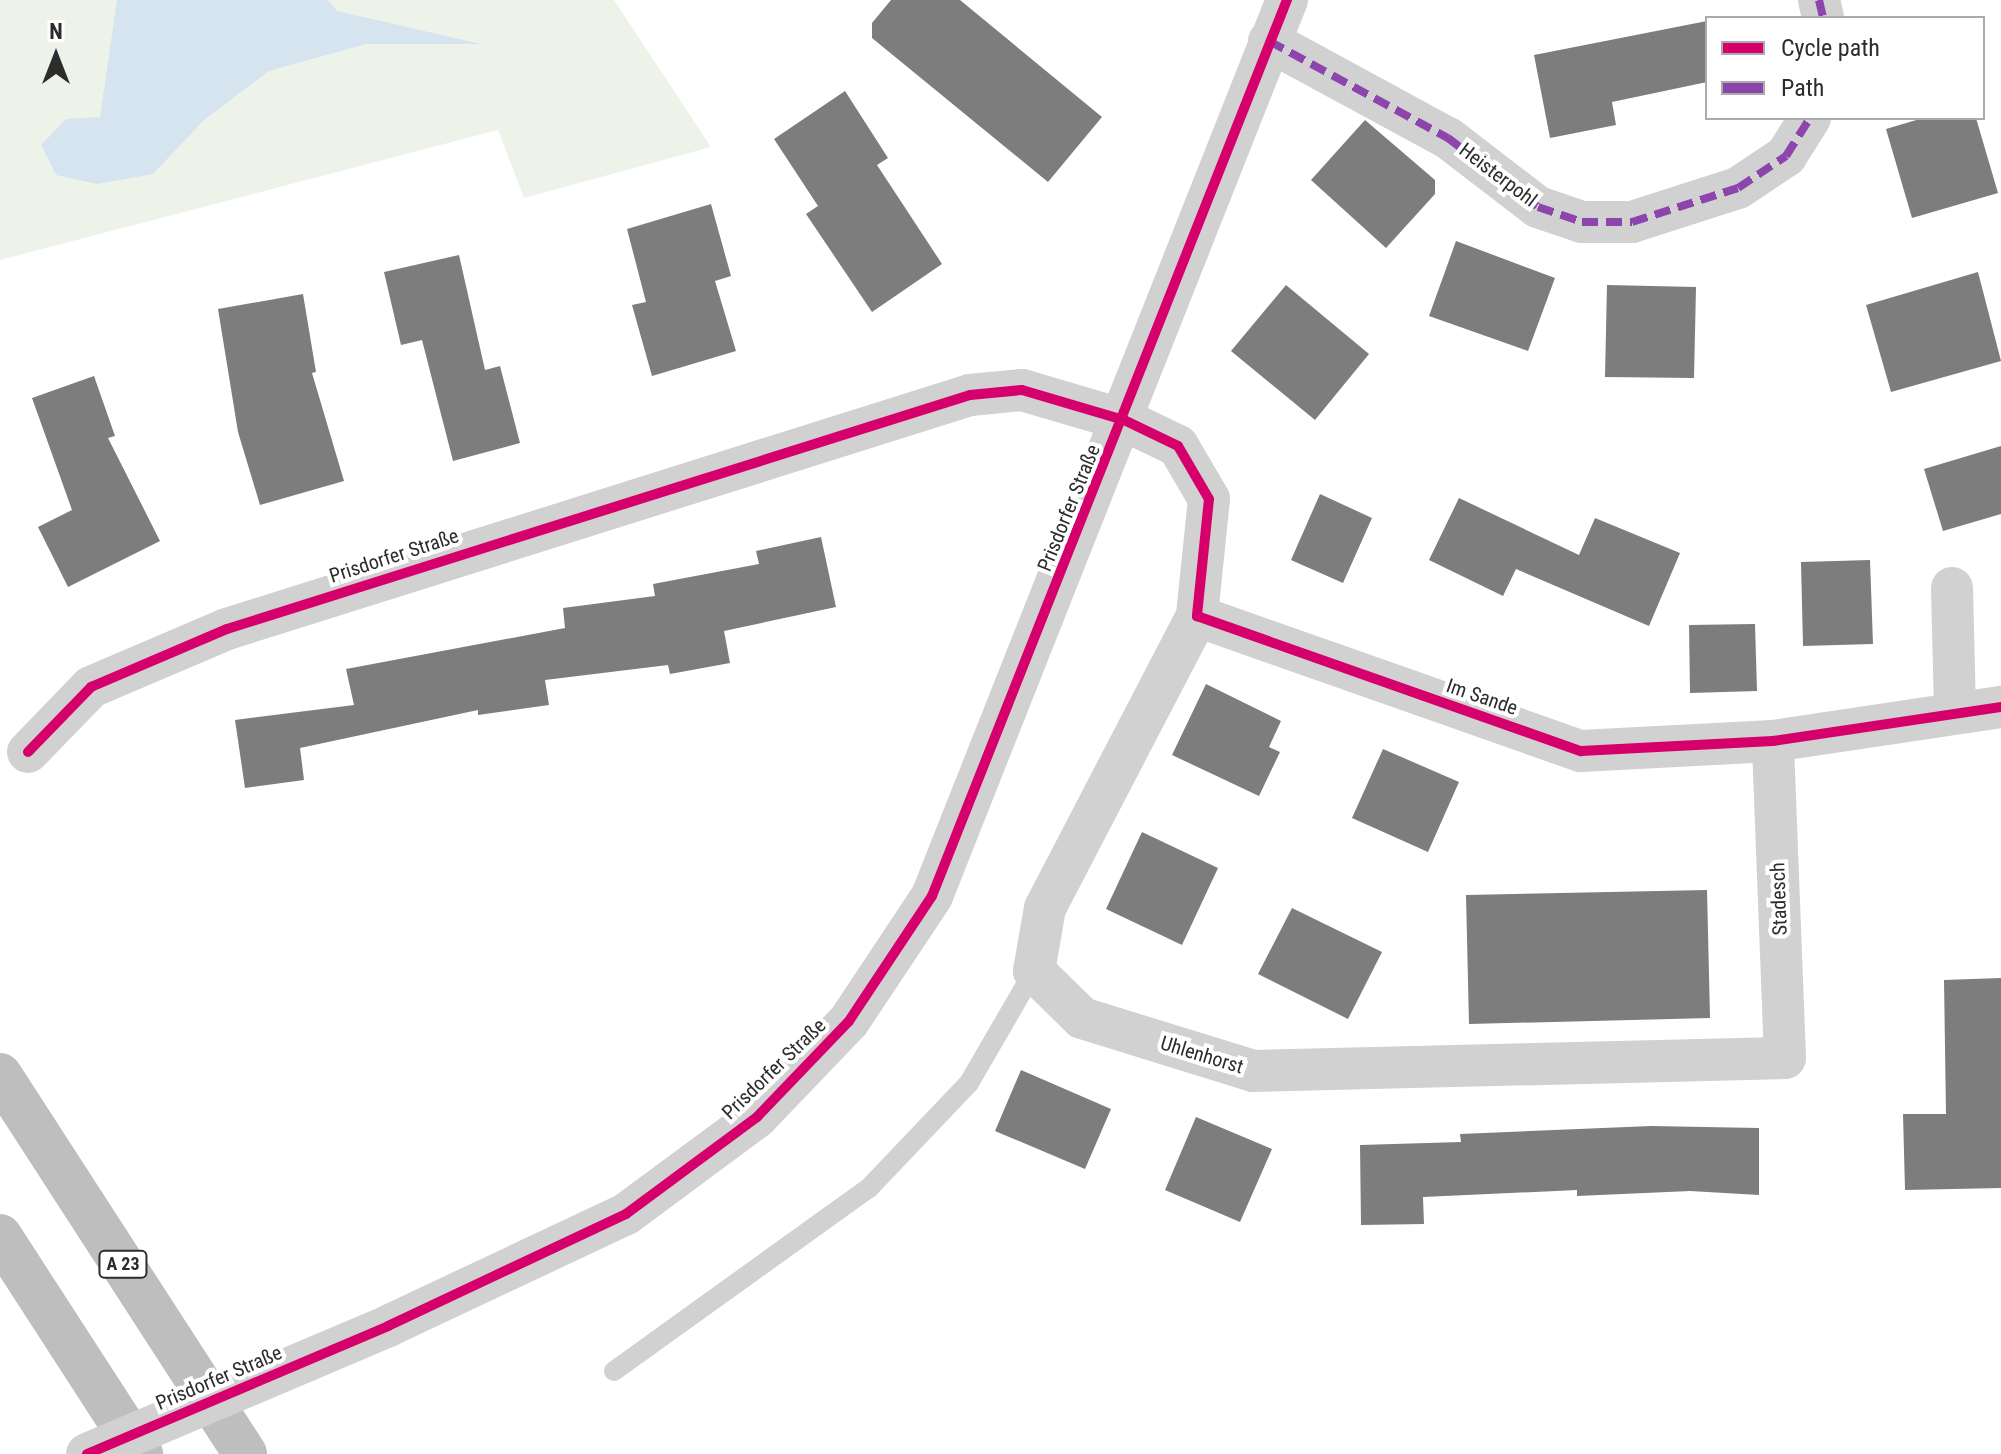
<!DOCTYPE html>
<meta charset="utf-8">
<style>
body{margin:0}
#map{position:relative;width:2001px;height:1454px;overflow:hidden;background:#fff;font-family:"Roboto Condensed",sans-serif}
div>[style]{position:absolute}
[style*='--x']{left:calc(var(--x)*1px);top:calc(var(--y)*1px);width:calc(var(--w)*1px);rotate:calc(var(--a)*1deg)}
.green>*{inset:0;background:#eef3ea}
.water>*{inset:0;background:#d6e4f0}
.building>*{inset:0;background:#7d7d7d}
.lane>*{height:20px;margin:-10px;padding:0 10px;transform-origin:10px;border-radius:10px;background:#d1d1d1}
.street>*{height:42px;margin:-21px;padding:0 21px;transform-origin:21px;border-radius:21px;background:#d1d1d1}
.highway>*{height:44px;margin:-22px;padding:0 22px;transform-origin:22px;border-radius:22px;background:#bebebe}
.street-bridge>*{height:42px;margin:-21px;padding:0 21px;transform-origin:21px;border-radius:21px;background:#d1d1d1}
.quiet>*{height:8px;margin-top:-4px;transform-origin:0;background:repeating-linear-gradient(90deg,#8e44ad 0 16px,transparent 0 24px)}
.cycleway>*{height:10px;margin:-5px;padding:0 5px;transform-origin:5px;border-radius:5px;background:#d6006c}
span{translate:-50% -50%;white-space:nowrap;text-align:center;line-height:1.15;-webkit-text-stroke:8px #fff;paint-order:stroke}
.shield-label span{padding:2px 6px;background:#fff;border:2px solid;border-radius:6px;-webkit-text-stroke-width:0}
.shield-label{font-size:18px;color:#2c2c2c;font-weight:700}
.street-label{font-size:20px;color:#2c2c2c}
.legend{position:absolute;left:1705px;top:16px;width:280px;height:104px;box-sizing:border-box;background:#fff;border:2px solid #ababab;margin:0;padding:10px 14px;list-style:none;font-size:24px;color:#2c2c2c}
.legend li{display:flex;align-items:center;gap:16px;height:40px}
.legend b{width:40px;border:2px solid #ababab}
.north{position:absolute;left:16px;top:16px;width:80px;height:80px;-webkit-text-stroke:6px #fff;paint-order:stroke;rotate:0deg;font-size:22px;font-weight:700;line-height:32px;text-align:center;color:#2c2c2c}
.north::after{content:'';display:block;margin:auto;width:28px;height:36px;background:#2c2c2c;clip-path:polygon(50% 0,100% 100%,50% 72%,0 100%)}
</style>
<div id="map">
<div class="green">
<i style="clip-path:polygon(0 0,614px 0,711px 147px,524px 198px,498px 130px,0 260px)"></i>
</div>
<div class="water">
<i style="clip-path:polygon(117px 0,328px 0,337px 11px,481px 44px,366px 44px,269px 71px,204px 120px,153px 174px,97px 184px,56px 175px,41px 145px,66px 119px,100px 117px)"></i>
</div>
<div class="building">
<i style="clip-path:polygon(891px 0,960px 0,1102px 117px,1048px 182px,872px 38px,872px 23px)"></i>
<i style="clip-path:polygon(1707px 21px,1707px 82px,1612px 102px,1616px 125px,1550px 138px,1534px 55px)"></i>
<i style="clip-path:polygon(845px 91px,888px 158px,877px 165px,942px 264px,872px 312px,806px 214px,818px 206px,774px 139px)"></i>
<i style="clip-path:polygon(1923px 118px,1976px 118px,1998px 193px,1912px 218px,1886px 129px)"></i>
<i style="clip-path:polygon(1365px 120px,1435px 180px,1435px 194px,1386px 248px,1311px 180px)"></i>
<i style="clip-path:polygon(711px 204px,731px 276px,715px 281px,736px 351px,652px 376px,632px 305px,646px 302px,627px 229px)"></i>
<i style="clip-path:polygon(1456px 241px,1555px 278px,1528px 351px,1429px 316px)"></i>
<i style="clip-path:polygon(459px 255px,485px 370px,500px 366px,520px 443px,453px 461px,422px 340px,401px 345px,384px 272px)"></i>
<i style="clip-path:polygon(1978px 272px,2001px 361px,1891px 392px,1866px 305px)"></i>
<i style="clip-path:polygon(1286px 285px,1369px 354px,1315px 420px,1231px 351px)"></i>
<i style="clip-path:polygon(1607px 285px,1696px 287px,1694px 378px,1605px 377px)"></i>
<i style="clip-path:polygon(303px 294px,316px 372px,312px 373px,344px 481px,260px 505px,238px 432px,218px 309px)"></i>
<i style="clip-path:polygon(94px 376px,115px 436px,108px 438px,160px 541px,68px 587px,38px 527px,72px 510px,32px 398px)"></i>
<i style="clip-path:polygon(2001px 446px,2001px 514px,1943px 531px,1924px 469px)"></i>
<i style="clip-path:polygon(1320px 494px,1372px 518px,1343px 583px,1291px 560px)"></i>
<i style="clip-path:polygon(1459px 498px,1579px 555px,1595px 518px,1680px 553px,1649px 626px,1516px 569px,1503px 596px,1429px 560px)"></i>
<i style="clip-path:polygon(821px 537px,836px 607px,724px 631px,730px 663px,670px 674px,668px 665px,545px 680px,549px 705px,478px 715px,478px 710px,300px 748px,304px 780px,245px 788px,235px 720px,354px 705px,346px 669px,565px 628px,563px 608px,655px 596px,653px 584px,759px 564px,756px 551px)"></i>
<i style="clip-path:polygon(1870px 560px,1873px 644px,1803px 646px,1801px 562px)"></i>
<i style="clip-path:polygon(1755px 624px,1757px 691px,1690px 693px,1689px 625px)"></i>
<i style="clip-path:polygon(1206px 684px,1281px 721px,1269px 747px,1280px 752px,1259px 796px,1172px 755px)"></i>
<i style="clip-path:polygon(1383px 749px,1459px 782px,1428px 852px,1352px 818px)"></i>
<i style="clip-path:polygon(1142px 832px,1218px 868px,1182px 945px,1106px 909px)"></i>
<i style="clip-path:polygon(1707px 890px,1710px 1018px,1469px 1024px,1466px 895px)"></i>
<i style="clip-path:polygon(1292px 908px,1382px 952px,1348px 1019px,1258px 974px)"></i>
<i style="clip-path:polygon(2001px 978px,2001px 1188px,1905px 1190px,1903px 1114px,1946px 1114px,1944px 980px)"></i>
<i style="clip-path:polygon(1021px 1070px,1111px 1109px,1085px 1169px,995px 1131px)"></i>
<i style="clip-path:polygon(1196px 1117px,1272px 1149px,1240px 1222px,1165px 1190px)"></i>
<i style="clip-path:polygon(1651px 1126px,1759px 1128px,1759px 1195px,1690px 1191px,1577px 1196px,1577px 1190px,1423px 1197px,1424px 1224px,1361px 1225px,1360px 1145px,1461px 1142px,1460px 1134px)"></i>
</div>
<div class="lane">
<i style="--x:614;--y:1371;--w:314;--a:-35.7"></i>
<i style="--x:869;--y:1188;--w:145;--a:-46.4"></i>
<i style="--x:969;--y:1083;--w:129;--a:-59.9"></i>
</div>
<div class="street">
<i style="--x:1819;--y:0;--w:18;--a:77"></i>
<i style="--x:1269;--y:41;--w:204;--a:28.5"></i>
<i style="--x:1448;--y:138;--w:113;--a:37.5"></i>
<i style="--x:1538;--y:207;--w:46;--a:18.8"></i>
<i style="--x:1582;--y:222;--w:50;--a:0"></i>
<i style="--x:1632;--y:222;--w:111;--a:-17.8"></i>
<i style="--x:1738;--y:188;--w:58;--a:-33.7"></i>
<i style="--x:1786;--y:156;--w:45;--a:-57.7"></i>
<i style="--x:1952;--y:588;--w:122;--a:88.6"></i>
<i style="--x:1197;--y:616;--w:329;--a:117.5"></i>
<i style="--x:1045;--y:908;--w:64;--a:99.9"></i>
<i style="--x:1034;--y:971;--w:67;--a:44.4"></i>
<i style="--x:1082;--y:1018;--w:179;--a:17.2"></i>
<i style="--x:1253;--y:1071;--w:532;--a:-1.4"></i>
<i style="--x:1785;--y:1058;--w:317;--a:-92.2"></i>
<i style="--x:28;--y:752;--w:91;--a:-45.9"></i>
<i style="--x:91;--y:687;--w:148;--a:-23.1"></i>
<i style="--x:227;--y:629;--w:779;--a:-17.48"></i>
<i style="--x:970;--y:395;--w:52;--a:-5.5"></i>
<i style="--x:1022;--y:390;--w:106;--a:16.4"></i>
<i style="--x:1124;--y:420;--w:60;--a:25.7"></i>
<i style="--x:1178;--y:446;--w:61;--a:59.7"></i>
<i style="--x:1209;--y:499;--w:118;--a:95.9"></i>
<i style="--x:1197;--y:616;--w:407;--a:19.4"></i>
<i style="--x:1581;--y:751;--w:192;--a:-3"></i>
<i style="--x:1773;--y:741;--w:231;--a:-8.5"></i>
<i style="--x:388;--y:1326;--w:263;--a:-25.2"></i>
<i style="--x:626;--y:1214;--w:163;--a:-36.5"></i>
<i style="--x:757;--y:1117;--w:133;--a:-46.2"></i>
<i style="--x:849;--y:1021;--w:150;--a:-56.4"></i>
<i style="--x:932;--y:896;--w:964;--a:-68.39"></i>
</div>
<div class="highway">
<i style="--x:0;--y:1075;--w:451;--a:57.1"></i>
<i style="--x:0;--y:1236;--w:260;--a:57.1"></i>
</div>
<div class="street-bridge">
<i style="--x:87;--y:1454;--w:327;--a:-23"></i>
</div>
<div class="quiet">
<i style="--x:1819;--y:0;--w:18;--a:77"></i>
<i style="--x:1269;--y:41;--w:204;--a:28.5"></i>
<i style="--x:1448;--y:138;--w:113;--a:37.5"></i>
<i style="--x:1538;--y:207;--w:46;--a:18.8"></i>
<i style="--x:1582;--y:222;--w:50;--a:0"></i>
<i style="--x:1632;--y:222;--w:111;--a:-17.8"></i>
<i style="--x:1738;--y:188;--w:58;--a:-33.7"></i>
<i style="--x:1786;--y:156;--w:45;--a:-57.7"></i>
</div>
<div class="cycleway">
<i style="--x:28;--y:752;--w:91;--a:-45.9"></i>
<i style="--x:91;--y:687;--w:148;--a:-23.1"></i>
<i style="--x:227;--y:629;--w:779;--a:-17.48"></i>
<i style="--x:970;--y:395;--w:52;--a:-5.5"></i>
<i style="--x:1022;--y:390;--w:106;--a:16.4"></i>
<i style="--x:1124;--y:420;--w:60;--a:25.7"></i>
<i style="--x:1178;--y:446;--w:61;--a:59.7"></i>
<i style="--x:1209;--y:499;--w:118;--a:95.9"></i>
<i style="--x:1197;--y:616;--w:407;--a:19.4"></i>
<i style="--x:1581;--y:751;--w:192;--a:-3"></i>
<i style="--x:1773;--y:741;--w:231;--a:-8.5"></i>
<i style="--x:87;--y:1454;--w:327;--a:-23"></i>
<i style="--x:388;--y:1326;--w:263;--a:-25.2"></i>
<i style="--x:626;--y:1214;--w:163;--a:-36.5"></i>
<i style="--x:757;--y:1117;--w:133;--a:-46.2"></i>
<i style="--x:849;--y:1021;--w:150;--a:-56.4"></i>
<i style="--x:932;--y:896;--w:964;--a:-68.39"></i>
</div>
<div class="shield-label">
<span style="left:123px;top:1264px">A 23</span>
</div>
<div class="street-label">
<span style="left:1498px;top:175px;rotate:37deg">Heisterpohl</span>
<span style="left:1069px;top:508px;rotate:-68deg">Prisdorfer Straße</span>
<span style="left:394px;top:556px;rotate:-18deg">Prisdorfer Straße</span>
<span style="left:1482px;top:697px;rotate:19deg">Im Sande</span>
<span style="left:1779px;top:899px;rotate:-92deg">Stadesch</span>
<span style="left:1202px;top:1055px;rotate:17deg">Uhlenhorst</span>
<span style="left:774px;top:1069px;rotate:-44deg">Prisdorfer Straße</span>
<span style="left:219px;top:1378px;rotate:-23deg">Prisdorfer Straße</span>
</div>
<ul class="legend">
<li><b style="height:10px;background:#d6006c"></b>Cycle path</li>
<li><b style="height:10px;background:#8e44ad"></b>Path</li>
</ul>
<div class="north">N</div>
</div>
